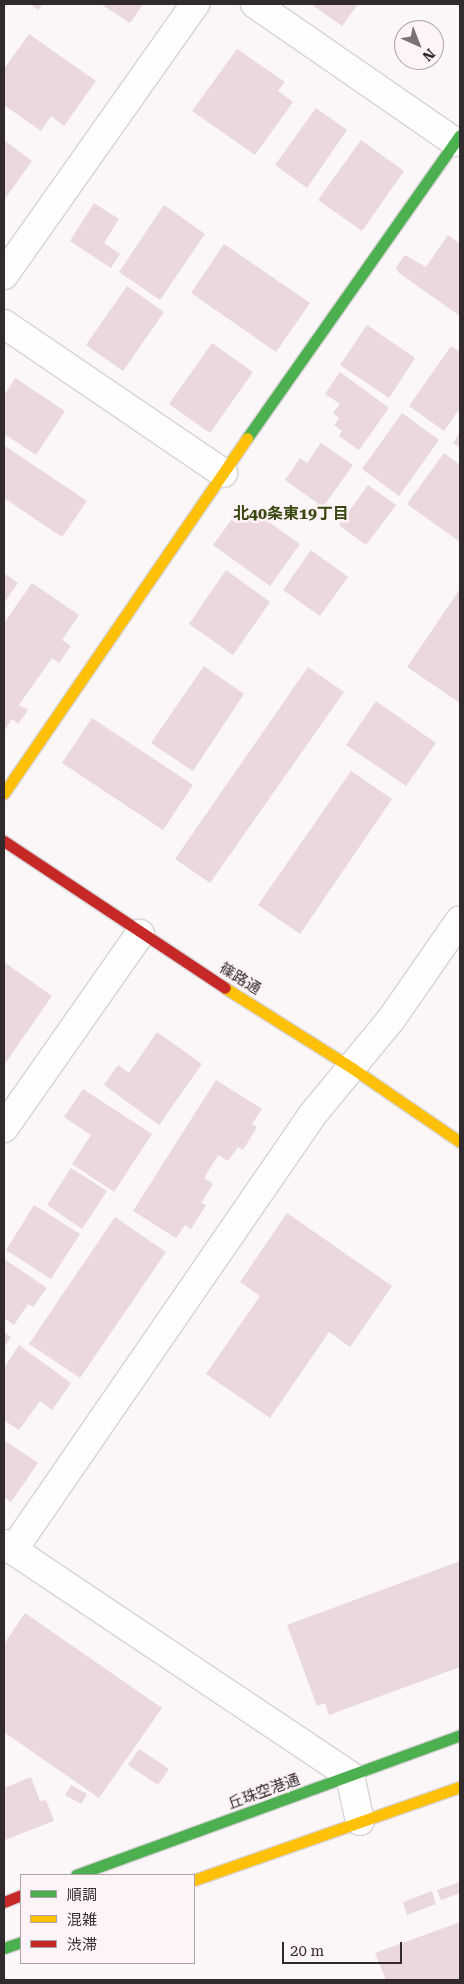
<!DOCTYPE html>
<meta charset="utf-8">
<style>
body{margin:0}
#map{position:relative;width:464px;height:1984px;overflow:hidden;background:#fbf6f7;font-family:"Roboto Serif","Noto Sans JP",serif}
div>[style]{position:absolute}
[style*='--x']{left:calc(var(--x)*1px);top:calc(var(--y)*1px);width:calc(var(--w)*1px);rotate:calc(var(--a)*1deg)}
.building>*{inset:0;background:#ead8de}
.roads{filter:drop-shadow(1px 0 #d8d3d4) drop-shadow(-1px 0 #d8d3d4) drop-shadow(0 1px #d8d3d4) drop-shadow(0 -1px #d8d3d4)}
.street>*{height:28px;margin:-14px;padding:0 14px;transform-origin:14px;border-radius:14px;background:#fefefe}
.fast>*{height:11px;margin:-5.5px;padding:0 5.5px;transform-origin:5.5px;border-radius:5.5px;background:#4caf50}
.slow>*{height:11px;margin:-5.5px;padding:0 5.5px;transform-origin:5.5px;border-radius:5.5px;background:#ffc107}
.jam>*{height:11px;margin:-5.5px;padding:0 5.5px;transform-origin:5.5px;border-radius:5.5px;background:#c62828}
span{translate:-50% -50%;white-space:nowrap;text-align:center;line-height:1.15;-webkit-text-stroke:5px #fef3f6;paint-order:stroke}
.street-label{font-size:15px;color:#322b2d}
.neighbourhood-label{font-size:16px;color:#394811;font-weight:700}
.frame{position:absolute;inset:0;border:5px solid #322b2d;pointer-events:none}
.legend{position:absolute;left:20px;top:1874px;width:175px;height:90px;box-sizing:border-box;background:#fef3f6;border:1px solid #aca3a6;margin:0;padding:6px 9px;list-style:none;font-size:15px;color:#322b2d}
.legend li{display:flex;align-items:center;gap:10px;height:25px}
.legend b{width:25px;border:1px solid #aca3a6}
.north{position:absolute;left:394px;top:20px;width:50px;height:50px;box-sizing:border-box;background:#fef3f6;border:1px solid #aca3a6;border-radius:50%;rotate:136deg;font-size:14px;font-weight:700;line-height:20px;text-align:center;color:#322b2d}
.north::after{content:'';display:block;margin:auto;width:18px;height:22px;background:#787274;clip-path:polygon(50% 0,100% 100%,50% 72%,0 100%)}
.scale{position:absolute;left:282px;top:1942px;width:120px;height:22px;box-sizing:border-box;border:2px solid #322b2d;border-top:0;padding-left:6px;font-size:15px;line-height:18px;white-space:nowrap;color:#322b2d;-webkit-text-stroke:4px #fef3f6;paint-order:stroke}
</style>
<div id="map">
<div class="building">
<i style="clip-path:polygon(30px 4px,43px 4px,38px 10px)"></i>
<i style="clip-path:polygon(101px 4px,143px 4px,130px 23px)"></i>
<i style="clip-path:polygon(311px 4px,358px 4px,342px 26px)"></i>
<i style="clip-path:polygon(29px 34px,96px 81px,64px 126px,51px 116px,41px 131px,4px 105px,4px 69px)"></i>
<i style="clip-path:polygon(237px 49px,285px 82px,278px 91px,293px 102px,255px 155px,192px 111px)"></i>
<i style="clip-path:polygon(316px 108px,347px 130px,307px 188px,275px 165px)"></i>
<i style="clip-path:polygon(4px 140px,32px 161px,4px 200px)"></i>
<i style="clip-path:polygon(361px 140px,404px 171px,362px 231px,318px 200px)"></i>
<i style="clip-path:polygon(94px 203px,119px 219px,104px 243px,120px 254px,111px 268px,70px 241px)"></i>
<i style="clip-path:polygon(164px 205px,205px 234px,160px 300px,119px 272px)"></i>
<i style="clip-path:polygon(448px 235px,460px 244px,460px 316px,399px 273px,396px 267px,405px 255px,426px 267px)"></i>
<i style="clip-path:polygon(224px 244px,310px 303px,276px 352px,191px 293px)"></i>
<i style="clip-path:polygon(127px 286px,164px 312px,123px 371px,86px 345px)"></i>
<i style="clip-path:polygon(367px 325px,415px 358px,389px 398px,340px 365px)"></i>
<i style="clip-path:polygon(212px 343px,253px 372px,210px 433px,169px 404px)"></i>
<i style="clip-path:polygon(451px 346px,460px 352px,460px 408px,444px 431px,409px 406px)"></i>
<i style="clip-path:polygon(340px 372px,389px 408px,359px 450px,339px 436px,342px 431px,334px 425px,339px 418px,333px 413px,340px 404px,325px 394px)"></i>
<i style="clip-path:polygon(15px 378px,65px 411px,36px 455px,4px 434px,4px 396px)"></i>
<i style="clip-path:polygon(402px 413px,439px 440px,399px 496px,362px 469px)"></i>
<i style="clip-path:polygon(460px 433px,460px 448px,453px 443px)"></i>
<i style="clip-path:polygon(321px 443px,353px 465px,323px 507px,285px 480px,300px 458px,307px 463px)"></i>
<i style="clip-path:polygon(5px 446px,87px 501px,62px 537px,4px 498px)"></i>
<i style="clip-path:polygon(444px 453px,460px 465px,460px 542px,407px 504px)"></i>
<i style="clip-path:polygon(368px 485px,396px 505px,366px 545px,339px 525px)"></i>
<i style="clip-path:polygon(243px 504px,300px 544px,270px 586px,213px 545px)"></i>
<i style="clip-path:polygon(311px 550px,348px 577px,320px 616px,283px 590px)"></i>
<i style="clip-path:polygon(226px 570px,270px 602px,233px 655px,189px 624px)"></i>
<i style="clip-path:polygon(4px 573px,18px 583px,4px 603px)"></i>
<i style="clip-path:polygon(32px 583px,79px 615px,62px 640px,71px 646px,59px 663px,52px 658px,19px 705px,28px 710px,18px 724px,12px 719px,4px 731px,4px 623px)"></i>
<i style="clip-path:polygon(460px 589px,460px 703px,407px 667px)"></i>
<i style="clip-path:polygon(204px 666px,244px 694px,193px 771px,151px 743px)"></i>
<i style="clip-path:polygon(308px 667px,344px 692px,210px 883px,175px 859px)"></i>
<i style="clip-path:polygon(376px 701px,436px 743px,406px 786px,346px 745px)"></i>
<i style="clip-path:polygon(92px 718px,193px 785px,163px 830px,62px 763px)"></i>
<i style="clip-path:polygon(351px 771px,392px 799px,300px 934px,258px 905px)"></i>
<i style="clip-path:polygon(4px 962px,52px 996px,4px 1065px)"></i>
<i style="clip-path:polygon(157px 1032px,202px 1064px,159px 1125px,104px 1085px,118px 1065px,129px 1073px)"></i>
<i style="clip-path:polygon(216px 1080px,262px 1109px,252px 1124px,257px 1127px,243px 1150px,238px 1147px,228px 1161px,218px 1155px,204px 1178px,213px 1184px,201px 1203px,206px 1205px,191px 1229px,185px 1225px,176px 1238px,133px 1211px)"></i>
<i style="clip-path:polygon(83px 1089px,152px 1134px,114px 1192px,72px 1164px,91px 1135px,64px 1117px)"></i>
<i style="clip-path:polygon(71px 1168px,107px 1191px,82px 1229px,47px 1205px)"></i>
<i style="clip-path:polygon(34px 1205px,80px 1234px,51px 1279px,6px 1250px)"></i>
<i style="clip-path:polygon(287px 1213px,392px 1286px,350px 1347px,329px 1332px,270px 1418px,206px 1374px,260px 1296px,240px 1282px)"></i>
<i style="clip-path:polygon(115px 1217px,166px 1252px,80px 1378px,29px 1344px)"></i>
<i style="clip-path:polygon(4px 1259px,47px 1288px,33px 1307px,28px 1304px,14px 1325px,4px 1318px)"></i>
<i style="clip-path:polygon(4px 1332px,11px 1337px,4px 1347px)"></i>
<i style="clip-path:polygon(19px 1345px,71px 1383px,52px 1410px,40px 1401px,19px 1430px,4px 1420px,4px 1368px)"></i>
<i style="clip-path:polygon(4px 1440px,38px 1463px,11px 1502px,4px 1497px)"></i>
<i style="clip-path:polygon(460px 1561px,460px 1667px,329px 1715px,325px 1703px,317px 1706px,287px 1625px)"></i>
<i style="clip-path:polygon(25px 1613px,162px 1708px,99px 1798px,4px 1732px,4px 1644px)"></i>
<i style="clip-path:polygon(139px 1749px,169px 1769px,158px 1785px,128px 1765px)"></i>
<i style="clip-path:polygon(31px 1777px,40px 1801px,46px 1800px,54px 1821px,5px 1840px,4px 1788px)"></i>
<i style="clip-path:polygon(71px 1785px,87px 1794px,81px 1804px,65px 1795px)"></i>
<i style="clip-path:polygon(460px 1882px,460px 1893px,441px 1900px,437px 1890px)"></i>
<i style="clip-path:polygon(432px 1891px,436px 1904px,407px 1915px,403px 1902px)"></i>
<i style="clip-path:polygon(460px 1922px,460px 1980px,386px 1980px,375px 1953px)"></i>
</div>
<div class="roads">
<div class="street">
<i style="--x:255;--y:4;--w:243;--a:34.6"></i>
<i style="--x:4;--y:275;--w:332;--a:-54.8"></i>
<i style="--x:4;--y:324;--w:265;--a:34.2"></i>
<i style="--x:4;--y:1128;--w:237;--a:-55"></i>
<i style="--x:4;--y:1544;--w:417;--a:33.8"></i>
<i style="--x:350;--y:1776;--w:46;--a:77.5"></i>
<i style="--x:13;--y:1550;--w:529;--a:-55.47"></i>
<i style="--x:313;--y:1114;--w:124;--a:-50.5"></i>
<i style="--x:392;--y:1018;--w:119;--a:-55.2"></i>
</div>
<div class="fast">
<i style="--x:247;--y:438;--w:370;--a:-54.9"></i>
<i style="--x:76;--y:1875;--w:409;--a:-20"></i>
<i style="--x:4;--y:1948;--w:18;--a:-19"></i>
</div>
<div class="slow">
<i style="--x:4;--y:793;--w:430;--a:-55.6"></i>
<i style="--x:225;--y:988;--w:150;--a:32.2"></i>
<i style="--x:352;--y:1068;--w:131;--a:34.4"></i>
<i style="--x:194;--y:1880;--w:282;--a:-19.3"></i>
</div>
<div class="jam">
<i style="--x:4;--y:841;--w:265;--a:33.6"></i>
<i style="--x:4;--y:1902;--w:18;--a:-22"></i>
</div>
</div>
<div class="street-label">
<span style="left:240px;top:979px;rotate:32deg">篠路通</span>
<span style="left:264px;top:1792px;rotate:-20deg">丘珠空港通</span>
</div>
<div class="neighbourhood-label">
<span style="left:291px;top:514px">北40条東19丁目</span>
</div>
<div class="frame"></div>
<ul class="legend">
<li><b style="height:6px;background:#4caf50"></b>順調</li>
<li><b style="height:6px;background:#ffc107"></b>混雑</li>
<li><b style="height:6px;background:#c62828"></b>渋滞</li>
</ul>
<div class="north">N</div>
<div class="scale">20 m</div>
</div>
